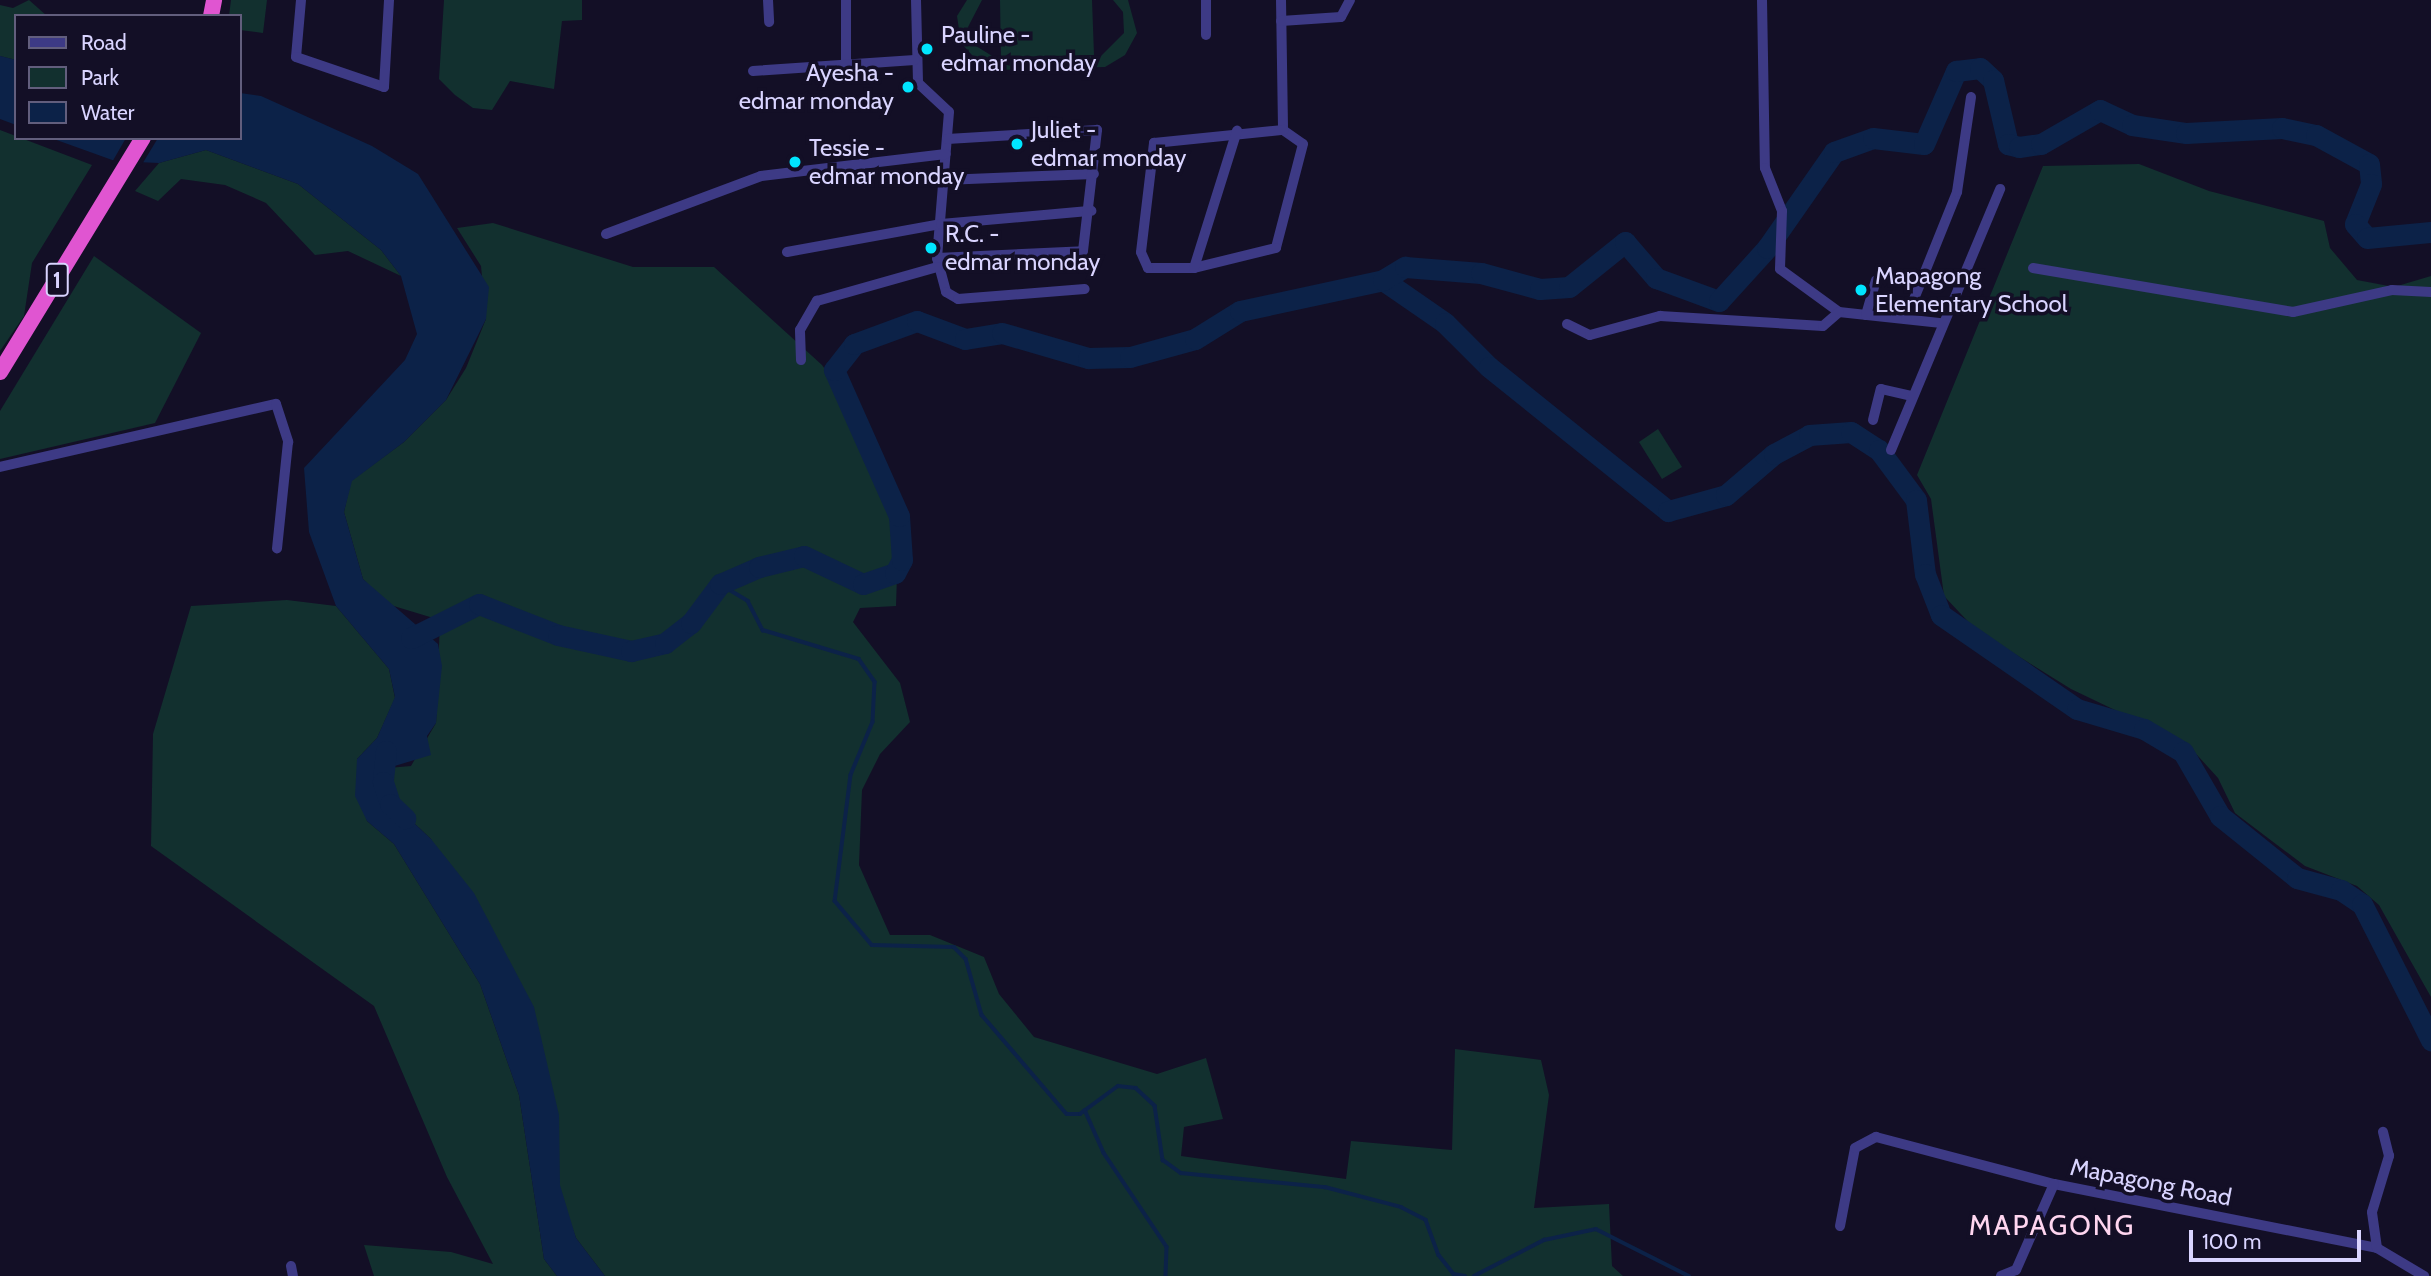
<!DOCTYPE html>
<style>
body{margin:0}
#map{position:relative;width:2431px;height:1276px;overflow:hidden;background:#130f26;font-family:Cabin,sans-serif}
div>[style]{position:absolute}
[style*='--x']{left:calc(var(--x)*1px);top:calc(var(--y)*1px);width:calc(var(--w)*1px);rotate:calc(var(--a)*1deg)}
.green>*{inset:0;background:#12302f}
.water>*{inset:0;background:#0c2248}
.pier>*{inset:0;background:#130f26}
.stream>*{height:3.5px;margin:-1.75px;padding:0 1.75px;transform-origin:1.75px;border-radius:1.75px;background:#0c2248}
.river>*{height:21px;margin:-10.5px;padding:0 10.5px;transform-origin:10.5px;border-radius:10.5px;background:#0c2248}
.minor>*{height:10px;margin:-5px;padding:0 5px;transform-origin:5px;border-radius:5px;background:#3d3a85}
.trunk>*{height:16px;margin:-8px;padding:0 8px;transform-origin:8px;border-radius:8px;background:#e055d1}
.dots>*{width:19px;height:19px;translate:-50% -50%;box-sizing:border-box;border:4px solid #130f26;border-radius:50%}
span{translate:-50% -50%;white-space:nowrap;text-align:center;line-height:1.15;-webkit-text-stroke:7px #130f26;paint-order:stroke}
.shield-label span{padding:2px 5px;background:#130f26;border:2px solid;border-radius:5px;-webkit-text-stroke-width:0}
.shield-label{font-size:23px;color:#d9d4ff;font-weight:700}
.poi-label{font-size:24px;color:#d9d4ff}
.left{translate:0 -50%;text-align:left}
.right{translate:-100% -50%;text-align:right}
.street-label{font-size:24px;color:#d9d4ff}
.quarter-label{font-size:28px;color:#ffd6f0;letter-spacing:2px}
.legend{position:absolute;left:14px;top:14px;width:228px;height:126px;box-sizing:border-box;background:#130f26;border:2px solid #625e7d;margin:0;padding:9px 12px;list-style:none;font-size:21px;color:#d9d4ff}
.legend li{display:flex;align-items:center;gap:14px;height:35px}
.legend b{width:35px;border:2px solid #625e7d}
.scale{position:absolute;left:2189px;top:1230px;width:172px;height:32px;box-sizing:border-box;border:4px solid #d9d4ff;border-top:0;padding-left:9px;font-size:21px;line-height:24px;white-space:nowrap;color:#d9d4ff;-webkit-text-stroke:5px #130f26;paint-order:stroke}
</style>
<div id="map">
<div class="green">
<i style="clip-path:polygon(29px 0,47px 16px,16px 16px,16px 60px,0 56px,0 5px,13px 8px)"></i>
<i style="clip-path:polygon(231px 0,267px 0,263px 33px,240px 30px,240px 16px,229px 16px)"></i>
<i style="clip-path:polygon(444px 0,582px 0,582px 20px,562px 21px,554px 89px,510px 81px,492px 110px,473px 108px,455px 95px,439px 79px)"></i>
<i style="clip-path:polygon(967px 0,982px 0,968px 27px,976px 46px,997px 59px,1101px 56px,1124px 33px,1123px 12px,1113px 0,1128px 0,1137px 33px,1125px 55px,1105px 67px,996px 70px,982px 66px,961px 43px,957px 16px)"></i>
<i style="clip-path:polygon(1000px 0,1092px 0,1094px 55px,1001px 57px)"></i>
<i style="clip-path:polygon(0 130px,92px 165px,32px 263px,24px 316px,0 351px)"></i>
<i style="clip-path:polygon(206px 150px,298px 184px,381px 250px,401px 276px,348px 251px,315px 255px,266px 203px,225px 185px,181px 179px,158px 201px,135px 191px,159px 163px)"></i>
<i style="clip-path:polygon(2139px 164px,2209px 191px,2324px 221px,2330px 248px,2357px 280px,2394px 287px,2431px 276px,2431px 997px,2379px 905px,2357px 886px,2305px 866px,2235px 813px,2218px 778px,2188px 745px,2071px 689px,1975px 629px,1944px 596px,1931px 499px,1917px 475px,2043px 166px)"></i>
<i style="clip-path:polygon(evenodd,493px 223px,633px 267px,714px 267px,822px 365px,848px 401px,899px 516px,896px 606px,860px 608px,853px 622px,900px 683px,910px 722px,880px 754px,862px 790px,859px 865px,890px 935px,930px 935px,984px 957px,999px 994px,1034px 1037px,1157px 1074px,1206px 1058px,1223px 1119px,1184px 1127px,1181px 1156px,1346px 1179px,1351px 1141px,1452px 1150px,1455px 1049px,1541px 1060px,1549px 1095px,1534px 1208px,1609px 1204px,1612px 1266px,1623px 1276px,605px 1276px,576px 1238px,431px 839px,382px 793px,379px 779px,388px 768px,411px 766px,436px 723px,440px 620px,387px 604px,363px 579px,344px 512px,351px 481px,404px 442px,446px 400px,466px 368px,486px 319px,481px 266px,457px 228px,493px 223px,715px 590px,691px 623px,669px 639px,714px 590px,715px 590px)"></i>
<i style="clip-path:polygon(94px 256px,201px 333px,155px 423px,0 459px,0 411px)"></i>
<i style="clip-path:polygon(1658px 429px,1682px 467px,1662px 479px,1639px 442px)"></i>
<i style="clip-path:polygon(287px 600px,336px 606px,389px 669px,395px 698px,377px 738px,357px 759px,367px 821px,394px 844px,480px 984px,519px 1095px,544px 1259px,557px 1276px,374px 1276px,364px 1245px,451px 1252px,493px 1264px,447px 1177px,374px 1006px,151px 846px,153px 734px,191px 606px)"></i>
</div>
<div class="water">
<i style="clip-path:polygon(0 56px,16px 60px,16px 125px,0 119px)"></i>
<i style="clip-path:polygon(240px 93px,261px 96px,372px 146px,418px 174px,489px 287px,486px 319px,446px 400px,404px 442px,352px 481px,344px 512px,363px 579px,438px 644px,442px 666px,436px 723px,427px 736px,431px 755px,388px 768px,379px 779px,382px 793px,431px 839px,474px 893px,534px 1007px,559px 1115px,560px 1185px,576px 1238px,605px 1276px,557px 1276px,544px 1259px,519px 1095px,480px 984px,394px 844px,367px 821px,355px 796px,357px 759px,377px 738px,395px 697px,389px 669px,336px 606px,309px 532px,304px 468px,405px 360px,417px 334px,401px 276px,381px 250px,298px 184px,206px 150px,159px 163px,115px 161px,51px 138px,240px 138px)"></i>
</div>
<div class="pier">
<i style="clip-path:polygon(126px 138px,158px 138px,141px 166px,111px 164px)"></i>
</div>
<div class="stream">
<i style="--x:720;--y:584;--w:33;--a:31"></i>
<i style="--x:748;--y:601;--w:33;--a:63"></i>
<i style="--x:763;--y:630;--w:100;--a:16.8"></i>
<i style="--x:859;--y:659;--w:28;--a:55"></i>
<i style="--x:875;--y:682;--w:40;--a:92.9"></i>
<i style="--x:873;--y:722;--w:57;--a:112.5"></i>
<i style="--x:851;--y:775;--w:127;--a:97.2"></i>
<i style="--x:835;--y:901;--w:57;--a:49.9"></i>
<i style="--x:872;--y:945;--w:82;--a:1.4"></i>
<i style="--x:954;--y:947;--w:17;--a:45"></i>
<i style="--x:966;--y:959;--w:58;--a:74.1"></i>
<i style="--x:982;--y:1015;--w:130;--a:49.4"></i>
<i style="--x:1067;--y:1114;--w:13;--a:0"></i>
<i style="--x:1080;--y:1114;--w:47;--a:-36.4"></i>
<i style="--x:1118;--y:1086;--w:18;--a:6"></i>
<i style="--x:1136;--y:1088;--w:26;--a:43"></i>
<i style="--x:1155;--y:1106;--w:55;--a:81.6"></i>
<i style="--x:1163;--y:1160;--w:22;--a:36"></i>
<i style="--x:1181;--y:1173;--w:145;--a:5.6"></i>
<i style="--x:1325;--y:1187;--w:79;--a:14.7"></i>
<i style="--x:1401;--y:1207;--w:28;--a:27"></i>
<i style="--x:1426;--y:1220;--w:37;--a:70"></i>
<i style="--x:1439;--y:1255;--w:24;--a:52"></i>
<i style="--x:1454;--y:1274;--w:11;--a:10"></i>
<i style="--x:1085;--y:1110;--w:47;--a:66.2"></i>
<i style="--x:1104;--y:1153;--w:113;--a:56.2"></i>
<i style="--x:1167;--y:1247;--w:29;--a:92"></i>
<i style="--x:1474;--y:1276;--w:79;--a:-27.2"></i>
<i style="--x:1544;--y:1240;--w:53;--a:-11.9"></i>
<i style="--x:1596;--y:1229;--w:104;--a:26.8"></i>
</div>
<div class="river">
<i style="--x:1383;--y:280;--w:75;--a:34.7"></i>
<i style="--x:1445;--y:323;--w:62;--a:45"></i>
<i style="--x:1489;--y:367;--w:230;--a:38.8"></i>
<i style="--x:1668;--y:511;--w:60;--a:-15.4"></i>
<i style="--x:1726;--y:495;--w:63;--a:-40.5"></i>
<i style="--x:1774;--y:454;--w:40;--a:-28"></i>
<i style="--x:1809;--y:435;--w:42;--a:-4.1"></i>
<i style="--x:1851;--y:432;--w:33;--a:33"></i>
<i style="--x:1879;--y:450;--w:62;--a:53.5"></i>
<i style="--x:1916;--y:500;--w:75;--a:83.1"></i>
<i style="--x:1925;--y:574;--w:44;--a:68.7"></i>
<i style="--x:1941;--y:615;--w:165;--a:34.7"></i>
<i style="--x:2077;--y:709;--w:70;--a:16.6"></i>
<i style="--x:2144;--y:729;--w:45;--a:30.5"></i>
<i style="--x:2183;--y:752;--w:74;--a:60"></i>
<i style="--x:2220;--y:816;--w:99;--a:38.8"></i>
<i style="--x:2297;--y:878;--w:46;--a:15.3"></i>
<i style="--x:2341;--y:890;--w:25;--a:34"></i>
<i style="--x:2362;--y:904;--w:153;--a:63.1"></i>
<i style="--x:411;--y:638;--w:76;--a:-26.6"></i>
<i style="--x:479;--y:604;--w:85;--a:21.4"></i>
<i style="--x:558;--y:635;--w:75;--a:12.4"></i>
<i style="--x:631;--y:651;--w:35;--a:-13"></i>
<i style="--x:665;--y:643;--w:33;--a:-38"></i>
<i style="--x:691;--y:623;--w:49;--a:-53.4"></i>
<i style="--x:720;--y:584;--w:43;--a:-23.6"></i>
<i style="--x:759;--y:567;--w:46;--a:-13.7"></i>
<i style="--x:804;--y:556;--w:65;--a:25.4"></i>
<i style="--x:863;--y:584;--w:34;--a:-19"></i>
<i style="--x:895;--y:573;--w:15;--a:-62"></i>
<i style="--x:902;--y:560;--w:44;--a:-93.9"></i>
<i style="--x:899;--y:516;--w:160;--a:-114"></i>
<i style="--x:834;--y:370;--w:33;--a:-52"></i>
<i style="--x:854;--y:344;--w:67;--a:-20.1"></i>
<i style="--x:917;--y:321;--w:51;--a:20.6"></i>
<i style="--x:965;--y:339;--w:37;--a:-9"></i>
<i style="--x:1002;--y:333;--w:90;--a:16.2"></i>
<i style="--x:1088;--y:358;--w:42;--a:-1.4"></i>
<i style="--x:1130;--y:357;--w:67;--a:-15.5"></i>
<i style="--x:1195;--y:339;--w:53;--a:-31.9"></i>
<i style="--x:1240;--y:311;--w:146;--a:-12.2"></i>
<i style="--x:1383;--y:280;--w:26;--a:-31"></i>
<i style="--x:1405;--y:267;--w:76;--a:4.5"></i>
<i style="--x:1481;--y:273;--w:61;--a:15.2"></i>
<i style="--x:1540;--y:289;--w:29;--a:-4"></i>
<i style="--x:1569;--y:287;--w:72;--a:-38.8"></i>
<i style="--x:1625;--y:242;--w:48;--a:49.3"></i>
<i style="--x:1656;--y:278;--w:67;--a:20.1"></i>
<i style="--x:1719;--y:301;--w:72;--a:-47.8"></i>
<i style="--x:1767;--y:248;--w:117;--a:-55.1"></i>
<i style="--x:1834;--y:152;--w:41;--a:-19.7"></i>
<i style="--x:1873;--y:138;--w:51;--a:6.7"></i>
<i style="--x:1924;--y:144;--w:80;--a:-66.3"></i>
<i style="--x:1956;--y:71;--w:24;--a:-7"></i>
<i style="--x:1980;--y:68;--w:18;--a:43"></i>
<i style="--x:1993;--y:80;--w:66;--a:76.8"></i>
<i style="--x:2008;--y:144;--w:11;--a:15"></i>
<i style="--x:2019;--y:147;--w:22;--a:-8"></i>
<i style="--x:2041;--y:144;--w:68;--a:-30"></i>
<i style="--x:2100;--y:110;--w:35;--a:25"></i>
<i style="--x:2132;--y:125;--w:55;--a:8.4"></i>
<i style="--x:2186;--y:133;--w:96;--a:-3"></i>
<i style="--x:2282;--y:128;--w:35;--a:12"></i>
<i style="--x:2316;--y:135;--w:60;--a:28.7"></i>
<i style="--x:2369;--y:164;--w:20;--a:84"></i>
<i style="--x:2371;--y:184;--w:43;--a:111.8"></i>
<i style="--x:2355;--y:224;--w:18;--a:49"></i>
<i style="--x:2367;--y:238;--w:64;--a:-5.4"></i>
<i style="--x:386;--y:751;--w:31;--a:96"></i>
<i style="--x:383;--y:782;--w:23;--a:72"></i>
<i style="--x:390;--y:804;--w:21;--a:43"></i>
</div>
<div class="minor">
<i style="--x:301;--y:0;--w:57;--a:95"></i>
<i style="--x:296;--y:57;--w:93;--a:18.8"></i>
<i style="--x:384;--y:87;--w:87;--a:-86.7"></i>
<i style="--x:768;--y:0;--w:22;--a:87"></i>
<i style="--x:846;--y:0;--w:66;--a:90"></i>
<i style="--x:916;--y:0;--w:83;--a:88.6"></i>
<i style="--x:918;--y:83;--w:42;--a:43.1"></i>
<i style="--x:949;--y:112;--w:146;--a:94.7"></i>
<i style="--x:937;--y:258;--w:35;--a:75"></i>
<i style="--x:946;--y:292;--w:14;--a:30"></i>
<i style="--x:958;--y:299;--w:127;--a:-4.5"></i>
<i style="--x:1281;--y:0;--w:130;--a:89.1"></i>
<i style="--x:1762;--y:0;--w:168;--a:89"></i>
<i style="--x:1765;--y:168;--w:46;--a:68.4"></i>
<i style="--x:1782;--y:211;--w:58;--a:92"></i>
<i style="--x:1780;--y:269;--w:73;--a:36.1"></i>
<i style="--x:1839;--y:312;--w:103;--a:6.2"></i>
<i style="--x:1281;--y:21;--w:60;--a:-3.8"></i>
<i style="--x:1341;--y:17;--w:19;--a:-62"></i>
<i style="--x:1206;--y:35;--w:35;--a:-90"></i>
<i style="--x:753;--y:71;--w:162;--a:-3.9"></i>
<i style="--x:1283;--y:130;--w:24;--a:35"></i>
<i style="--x:1303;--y:144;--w:107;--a:104.6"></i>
<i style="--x:1276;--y:248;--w:84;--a:166.3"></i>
<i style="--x:1194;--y:268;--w:46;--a:180"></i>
<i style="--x:1148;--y:268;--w:17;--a:-114"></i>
<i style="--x:1141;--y:252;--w:110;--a:-83.2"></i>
<i style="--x:1154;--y:143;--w:130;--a:-5.8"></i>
<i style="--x:944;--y:180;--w:150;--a:-2.3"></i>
<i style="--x:606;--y:234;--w:165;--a:-20.5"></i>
<i style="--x:761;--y:176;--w:186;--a:-6.8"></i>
<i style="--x:787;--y:252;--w:157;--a:-10.3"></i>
<i style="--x:941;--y:224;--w:151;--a:-5"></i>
<i style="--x:937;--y:258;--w:146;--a:-2.7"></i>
<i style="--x:1083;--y:251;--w:122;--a:-83.4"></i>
<i style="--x:1097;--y:130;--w:150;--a:176.6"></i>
<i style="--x:1194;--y:268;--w:144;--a:-72.6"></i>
<i style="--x:2033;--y:268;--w:264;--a:9.6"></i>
<i style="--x:2293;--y:312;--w:101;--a:-12.5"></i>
<i style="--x:2392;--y:290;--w:39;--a:3"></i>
<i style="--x:1866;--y:315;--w:36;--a:-74"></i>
<i style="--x:1906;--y:319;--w:137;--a:-68.1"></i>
<i style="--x:1957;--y:192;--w:96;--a:-81.6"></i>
<i style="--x:1567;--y:324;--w:25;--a:26"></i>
<i style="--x:1590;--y:335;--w:73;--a:-15.2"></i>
<i style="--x:1660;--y:316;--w:163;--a:3.5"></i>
<i style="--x:1823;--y:326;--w:21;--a:-41"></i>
<i style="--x:801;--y:360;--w:30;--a:-92"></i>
<i style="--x:800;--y:330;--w:34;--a:-60"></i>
<i style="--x:817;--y:301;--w:125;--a:-15.8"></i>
<i style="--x:1873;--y:420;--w:32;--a:-76"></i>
<i style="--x:1881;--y:389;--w:32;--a:13"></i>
<i style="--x:1891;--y:450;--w:283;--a:-67.3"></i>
<i style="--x:0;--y:467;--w:283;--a:-12.9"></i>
<i style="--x:276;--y:404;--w:40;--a:72"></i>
<i style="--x:288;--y:442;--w:107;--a:95.9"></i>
<i style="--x:1840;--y:1226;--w:79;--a:-79.1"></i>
<i style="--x:1855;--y:1148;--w:24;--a:-28"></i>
<i style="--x:1876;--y:1137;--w:184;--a:14.8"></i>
<i style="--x:2054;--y:1184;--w:329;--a:11.2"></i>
<i style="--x:2377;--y:1248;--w:55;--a:30.8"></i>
<i style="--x:2377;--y:1248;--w:36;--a:-98"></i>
<i style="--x:2372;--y:1212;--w:59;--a:-73.1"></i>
<i style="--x:2389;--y:1156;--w:25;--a:-104"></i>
<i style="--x:291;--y:1266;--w:10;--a:79"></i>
<i style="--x:2001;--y:1276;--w:16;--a:-22"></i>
<i style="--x:2016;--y:1270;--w:94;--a:-66.2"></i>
</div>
<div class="trunk">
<i style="--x:211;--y:16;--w:16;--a:-79"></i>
<i style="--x:0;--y:372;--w:274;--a:-58.6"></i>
</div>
<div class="dots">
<i style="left:927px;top:49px;background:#00e5ff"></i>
<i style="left:908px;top:87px;background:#00e5ff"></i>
<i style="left:1017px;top:144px;background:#00e5ff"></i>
<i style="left:795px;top:162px;background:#00e5ff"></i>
<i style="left:931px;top:248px;background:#00e5ff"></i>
<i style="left:1861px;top:290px;background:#00e5ff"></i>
</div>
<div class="shield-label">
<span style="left:57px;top:280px">1</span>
</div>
<div class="poi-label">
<span class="left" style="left:941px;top:49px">Pauline -<br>edmar monday</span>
<span class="right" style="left:894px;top:87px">Ayesha -<br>edmar monday</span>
<span class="left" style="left:1031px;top:144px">Juliet -<br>edmar monday</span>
<span class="left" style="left:809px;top:162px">Tessie -<br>edmar monday</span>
<span class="left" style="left:945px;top:248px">R.C. -<br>edmar monday</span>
<span class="left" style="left:1875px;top:290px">Mapagong<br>Elementary School</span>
</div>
<div class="street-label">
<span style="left:2151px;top:1182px;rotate:11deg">Mapagong Road</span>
</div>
<div class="quarter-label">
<span style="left:2052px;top:1225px">MAPAGONG</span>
</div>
<ul class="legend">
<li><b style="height:9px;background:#3d3a85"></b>Road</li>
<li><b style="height:19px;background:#12302f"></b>Park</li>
<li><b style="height:19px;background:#0c2248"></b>Water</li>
</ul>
<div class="scale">100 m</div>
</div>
